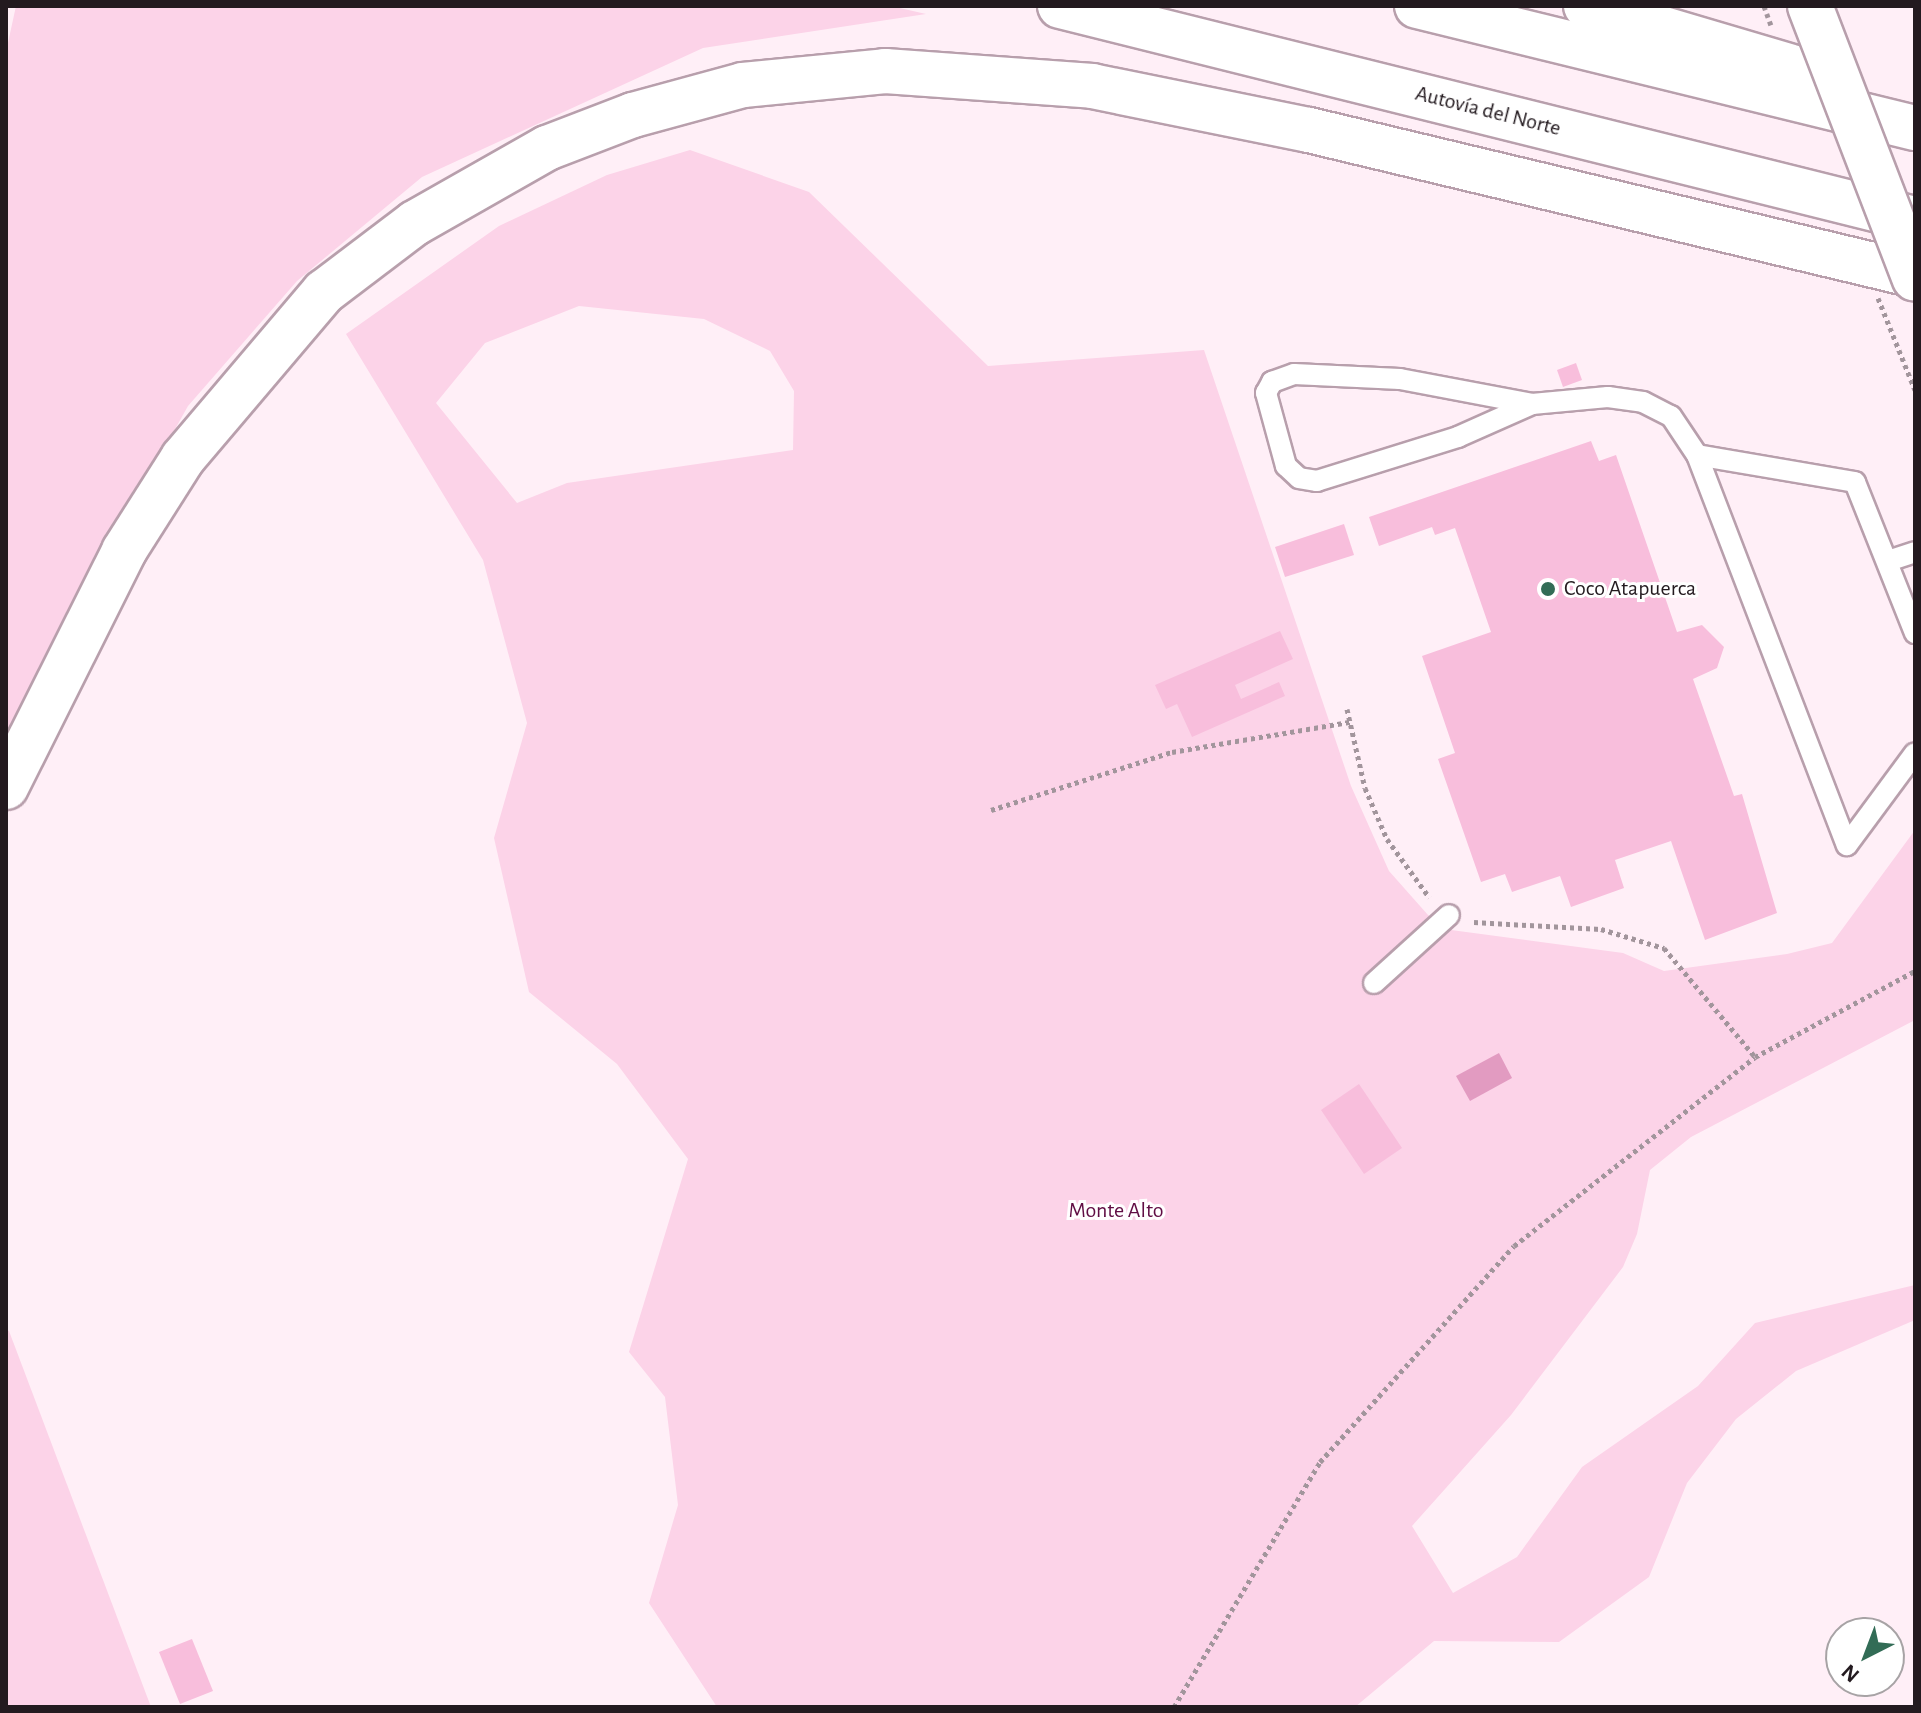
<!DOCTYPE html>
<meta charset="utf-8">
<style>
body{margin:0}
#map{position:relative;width:1921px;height:1713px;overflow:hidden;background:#ffeff7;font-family:"Alegreya Sans",sans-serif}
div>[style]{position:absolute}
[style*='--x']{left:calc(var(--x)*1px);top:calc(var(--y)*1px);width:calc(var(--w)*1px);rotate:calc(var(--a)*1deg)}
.green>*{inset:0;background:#fcd3e8}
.water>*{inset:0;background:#e29bc1}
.building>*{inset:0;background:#f8bedc}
.path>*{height:5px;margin-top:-2.5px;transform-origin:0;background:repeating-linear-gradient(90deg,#a2959c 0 4px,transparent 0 8px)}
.roads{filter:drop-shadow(2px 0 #b89fac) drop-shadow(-2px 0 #b89fac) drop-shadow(0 2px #b89fac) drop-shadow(0 -2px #b89fac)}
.lane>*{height:20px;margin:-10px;padding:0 10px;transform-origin:10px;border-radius:10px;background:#fff}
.highway>*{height:44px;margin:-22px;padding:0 22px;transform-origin:22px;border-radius:22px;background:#fff}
.path-bridge>*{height:5px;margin-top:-2.5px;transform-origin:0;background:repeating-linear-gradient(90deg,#a2959c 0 4px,transparent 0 8px)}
.bridges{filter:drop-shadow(2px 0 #b89fac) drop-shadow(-2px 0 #b89fac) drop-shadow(0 2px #b89fac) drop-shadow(0 -2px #b89fac)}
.secondary-bridge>*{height:44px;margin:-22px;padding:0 22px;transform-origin:22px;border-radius:22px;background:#fff}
.dots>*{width:22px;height:22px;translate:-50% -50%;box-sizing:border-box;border:4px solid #fff;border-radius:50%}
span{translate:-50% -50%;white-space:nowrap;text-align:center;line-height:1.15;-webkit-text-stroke:6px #fff;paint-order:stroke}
.street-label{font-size:22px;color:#231a1f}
.poi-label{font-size:22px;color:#231a1f}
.left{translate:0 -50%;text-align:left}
.park-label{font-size:22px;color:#600d44}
.frame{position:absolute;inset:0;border:8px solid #231a1f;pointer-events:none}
.north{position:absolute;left:1825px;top:1617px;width:80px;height:80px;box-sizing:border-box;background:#fff;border:2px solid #a7a3a5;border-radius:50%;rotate:222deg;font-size:22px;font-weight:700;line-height:32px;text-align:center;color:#231a1f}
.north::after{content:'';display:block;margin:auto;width:28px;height:36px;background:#326c56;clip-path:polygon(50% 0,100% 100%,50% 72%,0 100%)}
</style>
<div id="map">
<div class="green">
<i style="clip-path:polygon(16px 6px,891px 6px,926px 14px,703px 48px,422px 177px,297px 281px,188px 406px,93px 575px,6px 758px,6px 52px)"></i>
<i style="clip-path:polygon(evenodd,690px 150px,809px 192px,988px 366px,1204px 350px,1351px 786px,1389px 871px,1428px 915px,1451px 930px,1623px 953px,1664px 971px,1787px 954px,1832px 943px,1915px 830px,1915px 1020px,1691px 1137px,1650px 1170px,1637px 1234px,1623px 1267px,1511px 1415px,1412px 1526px,1453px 1593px,1517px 1557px,1582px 1467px,1698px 1386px,1755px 1323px,1915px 1285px,1915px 1320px,1796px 1371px,1736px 1419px,1687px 1483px,1649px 1577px,1559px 1642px,1434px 1641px,1355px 1707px,717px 1707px,649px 1603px,678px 1505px,665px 1397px,629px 1352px,688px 1159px,617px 1064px,529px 992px,494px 838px,527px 723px,483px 560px,346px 334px,499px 226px,607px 175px,690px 150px,579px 306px,704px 319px,770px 351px,794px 391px,793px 450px,567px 483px,517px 503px,436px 403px,485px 343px,579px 306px)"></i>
<i style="clip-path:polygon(6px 1329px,9px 1331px,151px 1707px,6px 1707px)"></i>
</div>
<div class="water">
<i style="clip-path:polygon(1499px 1053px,1512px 1078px,1470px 1101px,1456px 1076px)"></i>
</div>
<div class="building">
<i style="clip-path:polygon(1576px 363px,1582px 380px,1563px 387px,1557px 370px)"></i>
<i style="clip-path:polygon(1591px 441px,1599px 461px,1616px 455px,1677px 632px,1702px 625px,1724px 647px,1717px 668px,1693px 679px,1734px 796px,1742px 794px,1777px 913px,1705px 940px,1671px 841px,1615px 860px,1624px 888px,1571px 907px,1560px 876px,1512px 892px,1505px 874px,1481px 882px,1438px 759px,1455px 753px,1422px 656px,1491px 632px,1455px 528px,1435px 535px,1432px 527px,1379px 546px,1369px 517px)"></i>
<i style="clip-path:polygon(1344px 524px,1354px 555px,1285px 577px,1275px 547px)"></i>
<i style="clip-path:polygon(1280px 631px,1293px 659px,1235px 685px,1241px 699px,1279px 682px,1285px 696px,1192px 737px,1177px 704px,1166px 709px,1155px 685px)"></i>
<i style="clip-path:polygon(1359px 1084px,1402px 1148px,1364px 1174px,1321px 1110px)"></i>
<i style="clip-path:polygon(192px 1639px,213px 1691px,180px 1704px,159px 1652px)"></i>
</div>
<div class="path">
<i style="--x:1347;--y:709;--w:81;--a:77.2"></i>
<i style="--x:1365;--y:788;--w:56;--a:66.7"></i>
<i style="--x:1387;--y:839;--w:72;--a:54.1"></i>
<i style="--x:991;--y:810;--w:190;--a:-17.8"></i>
<i style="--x:1172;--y:752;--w:181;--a:-9.6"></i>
<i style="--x:1474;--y:922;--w:127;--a:3.2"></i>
<i style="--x:1601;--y:929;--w:66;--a:16.8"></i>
<i style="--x:1664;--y:948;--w:142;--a:50.1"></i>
<i style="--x:1174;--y:1707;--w:285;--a:-59.2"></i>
<i style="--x:1320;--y:1462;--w:290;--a:-48.1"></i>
<i style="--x:1514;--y:1246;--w:306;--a:-38.1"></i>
<i style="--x:1755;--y:1057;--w:182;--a:-28.3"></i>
</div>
<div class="roads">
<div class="lane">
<i style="--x:1532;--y:404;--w:81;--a:156"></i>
<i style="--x:1458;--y:437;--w:148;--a:162.7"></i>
<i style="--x:1317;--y:481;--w:18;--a:-171"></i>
<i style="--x:1299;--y:478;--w:18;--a:-137"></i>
<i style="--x:1286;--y:466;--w:76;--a:-105.3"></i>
<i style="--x:1266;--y:393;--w:13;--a:-61"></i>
<i style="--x:1272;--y:382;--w:23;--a:-20"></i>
<i style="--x:1294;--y:374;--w:106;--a:2.7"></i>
<i style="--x:1400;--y:379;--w:134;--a:10.7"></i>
<i style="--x:1532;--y:404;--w:76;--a:-5.3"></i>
<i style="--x:1608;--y:397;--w:35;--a:8"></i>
<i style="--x:1643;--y:402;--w:31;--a:27"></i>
<i style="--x:1671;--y:416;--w:47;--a:56.3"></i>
<i style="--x:1888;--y:561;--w:28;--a:-18"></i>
<i style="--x:1915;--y:633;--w:162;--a:-111.7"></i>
<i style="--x:1855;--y:482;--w:160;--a:-170.3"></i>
<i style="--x:1697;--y:455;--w:418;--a:69"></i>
<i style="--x:1847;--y:845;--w:114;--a:-53.5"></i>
<i style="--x:1374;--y:983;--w:101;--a:-42.2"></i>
</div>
<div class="highway">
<i style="--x:1060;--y:6;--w:881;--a:13.99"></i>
<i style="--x:1417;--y:6;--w:513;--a:13.77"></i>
<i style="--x:1586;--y:6;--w:261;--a:16.5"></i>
<i style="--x:6;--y:787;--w:264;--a:-63.4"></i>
<i style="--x:124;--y:551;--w:110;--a:-57.6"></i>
<i style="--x:183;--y:458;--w:218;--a:-49.7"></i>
<i style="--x:324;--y:292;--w:114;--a:-37.2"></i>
<i style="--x:415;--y:223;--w:152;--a:-29.6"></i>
<i style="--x:547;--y:148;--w:92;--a:-21"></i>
<i style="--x:633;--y:115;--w:114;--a:-15.3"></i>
<i style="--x:743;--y:85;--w:143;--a:-5.6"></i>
<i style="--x:885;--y:71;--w:208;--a:4.1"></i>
<i style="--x:1092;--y:86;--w:221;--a:11.5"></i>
<i style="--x:1309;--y:130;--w:623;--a:13.46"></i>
</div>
</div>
<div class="path-bridge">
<i style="--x:1764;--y:6;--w:20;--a:70"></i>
<i style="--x:1878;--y:298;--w:99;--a:68.1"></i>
</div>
<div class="bridges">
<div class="secondary-bridge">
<i style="--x:1810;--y:6;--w:292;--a:69"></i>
</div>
</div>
<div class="dots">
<i style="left:1548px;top:589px;background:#326c56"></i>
</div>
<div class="street-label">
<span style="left:1488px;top:111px;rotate:14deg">Autovía del Norte</span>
</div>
<div class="poi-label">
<span class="left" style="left:1564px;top:589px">Coco Atapuerca</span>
</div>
<div class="park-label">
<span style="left:1116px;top:1211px">Monte Alto</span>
</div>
<div class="frame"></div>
<div class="north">N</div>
</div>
